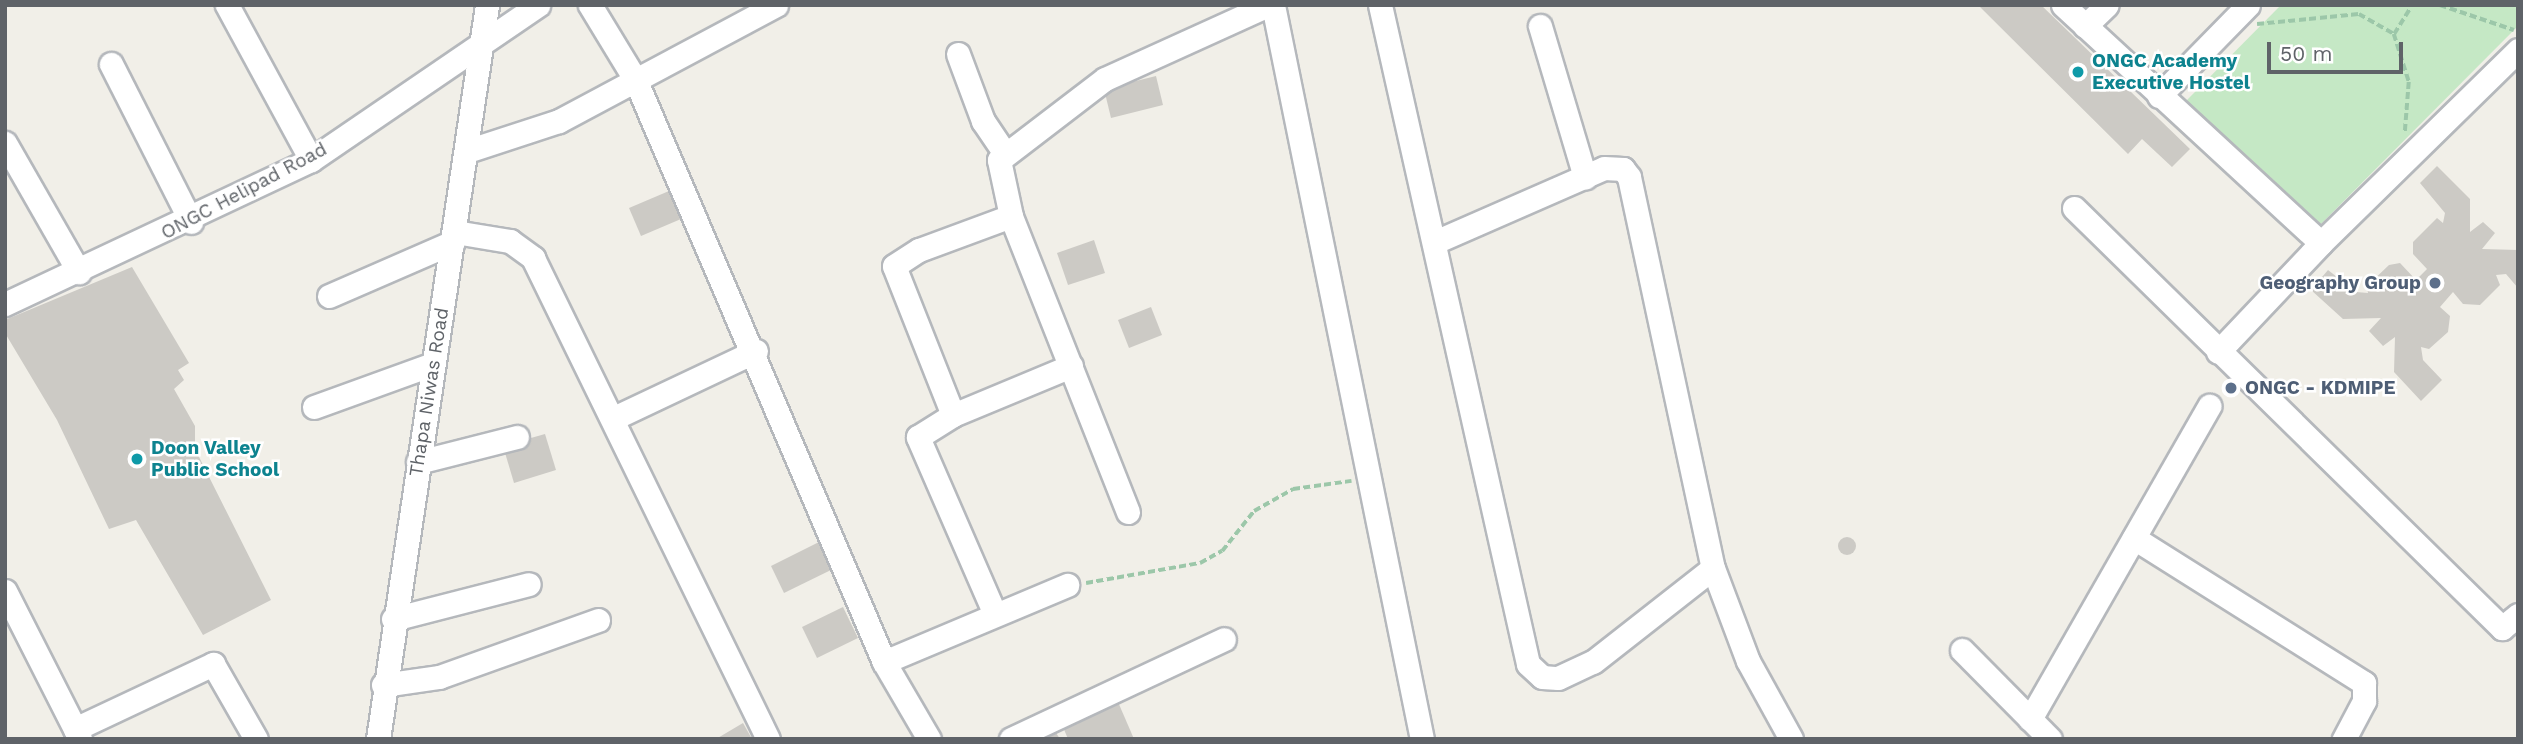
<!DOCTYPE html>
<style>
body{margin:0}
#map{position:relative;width:2523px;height:744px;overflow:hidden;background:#f1efe8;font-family:"Work Sans",sans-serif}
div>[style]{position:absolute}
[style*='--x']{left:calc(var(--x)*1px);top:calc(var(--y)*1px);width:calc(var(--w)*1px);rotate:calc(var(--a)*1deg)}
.green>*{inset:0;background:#c5e8c5}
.building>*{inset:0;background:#cccac5}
.round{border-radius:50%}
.path>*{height:3.5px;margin-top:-1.75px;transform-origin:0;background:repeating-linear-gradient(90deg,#9cc7a9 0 7px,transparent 0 10.5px)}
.roads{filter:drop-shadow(2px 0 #b5b8bc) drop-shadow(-2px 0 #b5b8bc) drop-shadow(0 2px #b5b8bc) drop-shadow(0 -2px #b5b8bc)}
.minor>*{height:23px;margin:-11.5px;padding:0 11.5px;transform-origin:11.5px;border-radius:11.5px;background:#fff}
.dots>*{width:19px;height:19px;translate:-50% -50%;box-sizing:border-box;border:4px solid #fff;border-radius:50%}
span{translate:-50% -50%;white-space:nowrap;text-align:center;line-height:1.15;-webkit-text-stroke:5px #fff;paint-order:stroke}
.culture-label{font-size:19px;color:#0d838f;font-weight:700}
.left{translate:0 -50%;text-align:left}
.street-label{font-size:19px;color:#5f6368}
.service-label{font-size:19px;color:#4e5e75;font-weight:700}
.right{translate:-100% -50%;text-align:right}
.frame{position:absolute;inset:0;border:7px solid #5f6368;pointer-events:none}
.scale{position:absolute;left:2267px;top:42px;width:136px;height:32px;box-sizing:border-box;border:4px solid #5f6368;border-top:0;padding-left:9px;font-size:21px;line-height:24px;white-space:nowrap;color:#5f6368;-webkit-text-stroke:5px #fff;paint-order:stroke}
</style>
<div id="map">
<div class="green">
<i style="clip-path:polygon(2281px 5px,2518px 5px,2518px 26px,2319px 226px,2186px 101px)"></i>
</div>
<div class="building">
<i style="clip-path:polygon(1978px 5px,2041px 5px,2190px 149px,2172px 167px,2142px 139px,2128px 154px)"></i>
<i style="clip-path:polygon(1156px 76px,1163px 105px,1111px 118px,1104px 89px)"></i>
<i style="clip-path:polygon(2437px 166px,2470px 199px,2470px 232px,2483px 222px,2495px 233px,2482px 249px,2518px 250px,2518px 288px,2506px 274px,2496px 275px,2500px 285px,2480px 305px,2463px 304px,2453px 292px,2440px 307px,2450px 316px,2448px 332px,2429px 349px,2421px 347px,2423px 360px,2442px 380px,2421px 401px,2394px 372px,2395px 337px,2383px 346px,2369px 331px,2381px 318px,2343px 319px,2311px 290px,2328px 270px,2356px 292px,2368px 293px,2367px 286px,2389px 265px,2400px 263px,2416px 280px,2427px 269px,2413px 254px,2413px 242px,2437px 218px,2443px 223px,2445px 213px,2420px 183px)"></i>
<i style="clip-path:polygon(669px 191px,681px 219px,641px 236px,629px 208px)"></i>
<i style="clip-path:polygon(1094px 240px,1105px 273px,1068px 285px,1057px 253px)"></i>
<i style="clip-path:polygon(132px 267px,189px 363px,178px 370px,184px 380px,174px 389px,195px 426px,195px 449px,271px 600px,203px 635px,136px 520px,109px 529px,57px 420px,5px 333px,5px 320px)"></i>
<i style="clip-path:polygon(1151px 307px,1162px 335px,1129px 348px,1118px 320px)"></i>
<i style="clip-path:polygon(545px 434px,556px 470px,514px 483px,503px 446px)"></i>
<i class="round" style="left:1838px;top:537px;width:18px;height:18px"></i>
<i style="clip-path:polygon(819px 542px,833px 569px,784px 593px,771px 566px)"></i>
<i style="clip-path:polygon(843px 607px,858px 638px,817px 658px,802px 627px)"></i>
<i style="clip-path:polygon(1118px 702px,1134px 739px,1068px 739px,1063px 727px)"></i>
<i style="clip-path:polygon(743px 723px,752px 739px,716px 739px)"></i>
<i style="clip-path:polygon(1053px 728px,1060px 739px,1035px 739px)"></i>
</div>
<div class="path">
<i style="--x:2409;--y:5;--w:20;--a:0"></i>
<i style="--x:2440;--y:5;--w:78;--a:18.7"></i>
<i style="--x:2257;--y:24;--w:102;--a:-5.6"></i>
<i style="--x:2359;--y:14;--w:40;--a:29.7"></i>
<i style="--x:2394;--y:34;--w:50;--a:72.6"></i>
<i style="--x:2409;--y:82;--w:51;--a:94.5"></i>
<i style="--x:2394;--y:34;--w:31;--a:-58"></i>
<i style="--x:1086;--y:583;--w:116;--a:-10"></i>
<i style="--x:1200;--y:563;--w:25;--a:-29"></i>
<i style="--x:1222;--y:551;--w:51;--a:-51.3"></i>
<i style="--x:1254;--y:511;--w:45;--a:-29.4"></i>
<i style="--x:1293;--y:489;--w:59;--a:-7.9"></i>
</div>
<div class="roads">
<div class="minor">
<i style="--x:227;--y:5;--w:176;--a:61.5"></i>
<i style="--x:590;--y:5;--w:87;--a:58.7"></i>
<i style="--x:635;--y:79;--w:634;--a:66.87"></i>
<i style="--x:884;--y:662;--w:89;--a:59.7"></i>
<i style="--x:1273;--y:5;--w:749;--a:78.53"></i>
<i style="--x:1380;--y:5;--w:675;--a:77.34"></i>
<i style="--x:1528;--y:664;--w:19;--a:43"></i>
<i style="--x:1542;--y:677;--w:16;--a:4"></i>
<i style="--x:1558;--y:678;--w:38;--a:-25"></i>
<i style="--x:1593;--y:662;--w:152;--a:-38.1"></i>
<i style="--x:2063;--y:5;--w:351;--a:42.7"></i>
<i style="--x:2321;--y:243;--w:276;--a:-44.4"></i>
<i style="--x:1540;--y:26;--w:158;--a:73.4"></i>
<i style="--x:2085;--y:26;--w:30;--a:-44"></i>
<i style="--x:958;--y:54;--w:72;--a:69.5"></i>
<i style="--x:983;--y:121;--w:37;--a:56"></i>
<i style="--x:111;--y:64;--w:177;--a:63.1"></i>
<i style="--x:2159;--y:96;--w:127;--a:-45.6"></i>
<i style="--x:5;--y:143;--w:149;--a:60.2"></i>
<i style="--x:467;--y:151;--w:97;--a:-18.1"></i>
<i style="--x:559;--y:121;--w:246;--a:-28.1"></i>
<i style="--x:2074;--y:208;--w:600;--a:44.46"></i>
<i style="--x:2502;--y:628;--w:21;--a:-39"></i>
<i style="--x:455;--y:232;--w:56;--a:9.3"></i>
<i style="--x:510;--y:241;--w:29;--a:36"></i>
<i style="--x:533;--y:258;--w:535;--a:63.96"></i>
<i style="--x:1435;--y:242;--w:184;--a:-23.6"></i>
<i style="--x:1604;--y:168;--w:19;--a:3"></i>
<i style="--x:1623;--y:169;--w:10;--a:53"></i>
<i style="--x:1629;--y:177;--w:400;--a:77.9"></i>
<i style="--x:1713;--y:568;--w:99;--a:69.4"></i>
<i style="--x:1748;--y:661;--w:89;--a:61.1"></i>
<i style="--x:329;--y:296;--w:135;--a:-23.5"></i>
<i style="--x:5;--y:304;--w:338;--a:-25.2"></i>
<i style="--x:311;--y:160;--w:275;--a:-34.3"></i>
<i style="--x:2218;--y:352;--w:150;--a:-46.6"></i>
<i style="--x:314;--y:407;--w:127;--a:-19.9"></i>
<i style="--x:953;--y:415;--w:160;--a:-111.6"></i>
<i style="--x:894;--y:266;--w:30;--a:-33"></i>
<i style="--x:919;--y:250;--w:98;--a:-20.3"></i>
<i style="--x:614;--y:418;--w:157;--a:-25.3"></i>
<i style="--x:418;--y:462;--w:102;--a:-14.2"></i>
<i style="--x:1128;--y:512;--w:318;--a:-111.6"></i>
<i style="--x:1011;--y:216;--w:57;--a:-102.1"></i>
<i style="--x:999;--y:160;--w:133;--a:-37.4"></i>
<i style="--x:1105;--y:79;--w:179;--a:-24.4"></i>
<i style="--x:2134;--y:538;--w:272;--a:32.2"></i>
<i style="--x:2364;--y:683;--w:18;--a:90"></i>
<i style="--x:2364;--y:701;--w:43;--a:117.8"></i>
<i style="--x:5;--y:591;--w:166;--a:63.1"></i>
<i style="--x:994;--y:612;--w:191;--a:-113.5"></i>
<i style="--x:918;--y:437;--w:41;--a:-32.2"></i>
<i style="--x:953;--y:415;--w:128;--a:-22.6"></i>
<i style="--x:393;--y:619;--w:140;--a:-14.4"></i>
<i style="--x:1962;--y:650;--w:125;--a:45.3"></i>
<i style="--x:884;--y:662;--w:199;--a:-22.8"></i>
<i style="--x:383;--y:685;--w:57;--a:-8.1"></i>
<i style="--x:439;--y:677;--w:169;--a:-19.7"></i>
<i style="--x:2030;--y:719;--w:361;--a:-60.2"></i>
<i style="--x:75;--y:729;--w:153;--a:-25.2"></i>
<i style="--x:213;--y:664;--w:86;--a:60.2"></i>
<i style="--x:378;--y:739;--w:742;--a:-81.55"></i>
<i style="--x:1011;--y:739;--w:235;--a:-25.1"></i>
</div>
</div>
<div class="dots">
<i style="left:2078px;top:72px;background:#0f9aa8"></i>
<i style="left:2435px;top:283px;background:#5c6f8a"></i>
<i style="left:2231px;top:388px;background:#5c6f8a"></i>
<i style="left:137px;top:459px;background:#0f9aa8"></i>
</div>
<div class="culture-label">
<span class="left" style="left:2092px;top:72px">ONGC Academy<br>Executive Hostel</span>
<span class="left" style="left:151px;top:459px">Doon Valley<br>Public School</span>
</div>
<div class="street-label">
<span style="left:244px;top:191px;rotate:-28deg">ONGC Helipad Road</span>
<span style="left:429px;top:392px;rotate:-81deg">Thapa Niwas Road</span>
</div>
<div class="service-label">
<span class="right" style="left:2421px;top:283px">Geography Group</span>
<span class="left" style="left:2245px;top:388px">ONGC - KDMIPE</span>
</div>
<div class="frame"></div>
<div class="scale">50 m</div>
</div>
